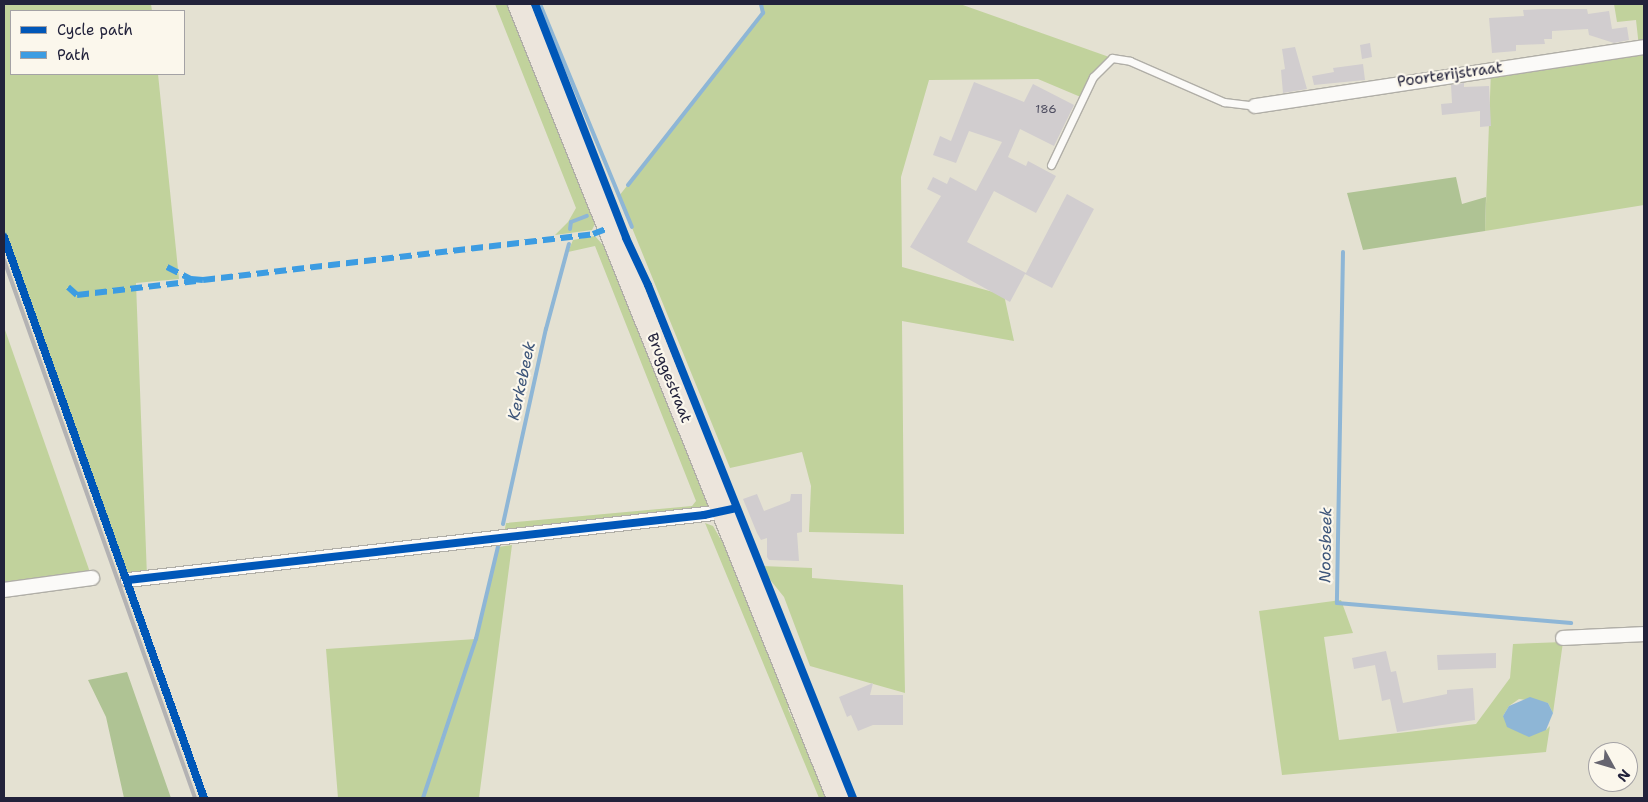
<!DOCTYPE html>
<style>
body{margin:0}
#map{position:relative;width:1648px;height:802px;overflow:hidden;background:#e4e1d2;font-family:"Shantell Sans",sans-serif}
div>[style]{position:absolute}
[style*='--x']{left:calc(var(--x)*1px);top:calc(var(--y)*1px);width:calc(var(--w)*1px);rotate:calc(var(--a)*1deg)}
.green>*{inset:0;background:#c1d29c}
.forest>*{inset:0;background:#afc394}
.water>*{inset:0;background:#8eb6d6}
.stream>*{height:4px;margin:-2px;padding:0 2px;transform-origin:2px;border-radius:2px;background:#8eb6d6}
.building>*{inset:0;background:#d1cdcf}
.roads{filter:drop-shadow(1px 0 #b0aea7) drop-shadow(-1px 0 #b0aea7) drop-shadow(0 1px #b0aea7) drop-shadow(0 -1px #b0aea7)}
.lane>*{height:7px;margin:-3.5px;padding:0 3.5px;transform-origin:3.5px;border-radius:3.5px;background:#fbfaf8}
.street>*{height:14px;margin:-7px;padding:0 7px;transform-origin:7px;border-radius:7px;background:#fbfaf8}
.primary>*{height:22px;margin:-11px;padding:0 11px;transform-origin:11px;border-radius:11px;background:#ece5dc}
.rail>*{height:4px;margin:-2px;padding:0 2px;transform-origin:2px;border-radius:2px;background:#b3b2b3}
.quiet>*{height:6px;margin-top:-3px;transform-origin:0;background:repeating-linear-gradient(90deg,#3c9ce2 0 12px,transparent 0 18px)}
.cycleway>*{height:8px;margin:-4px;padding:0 4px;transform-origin:4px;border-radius:4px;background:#0057b8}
span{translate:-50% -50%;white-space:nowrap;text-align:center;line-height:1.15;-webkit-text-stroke:4.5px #fbf7ec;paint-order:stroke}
.number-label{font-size:12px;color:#4e4d60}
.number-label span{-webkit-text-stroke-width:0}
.street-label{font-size:15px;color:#22223b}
.water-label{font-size:16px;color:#3e567a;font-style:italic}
.frame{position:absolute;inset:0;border:5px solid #22223b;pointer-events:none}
.legend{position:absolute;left:10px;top:10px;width:175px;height:65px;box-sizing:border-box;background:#fbf7ec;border:1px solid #a4a2a5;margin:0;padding:6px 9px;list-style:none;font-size:15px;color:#22223b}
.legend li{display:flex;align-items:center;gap:10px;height:25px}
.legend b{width:25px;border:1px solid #a4a2a5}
.north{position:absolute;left:1588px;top:742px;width:50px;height:50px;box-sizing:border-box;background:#fbf7ec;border:1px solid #a4a2a5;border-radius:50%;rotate:129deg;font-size:14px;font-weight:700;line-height:20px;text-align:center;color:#22223b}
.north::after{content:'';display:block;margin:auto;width:18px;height:22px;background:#666570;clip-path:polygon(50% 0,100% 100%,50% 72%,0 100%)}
</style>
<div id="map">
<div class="green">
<i style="clip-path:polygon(4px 4px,151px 4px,152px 11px,11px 11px,11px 74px,158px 74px,179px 279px,136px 283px,147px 577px,128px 580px,4px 229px)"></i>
<i style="clip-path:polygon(495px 4px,509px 4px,596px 222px,592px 230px,555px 235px,568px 222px,576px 208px)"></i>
<i style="clip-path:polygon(761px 4px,960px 4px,1112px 58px,1093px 77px,1083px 98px,1038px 79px,929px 80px,901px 177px,902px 267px,1004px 295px,1014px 341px,902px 321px,904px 534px,809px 532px,811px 486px,802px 452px,730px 468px,619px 196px,763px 13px)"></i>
<i style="clip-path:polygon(1614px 4px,1644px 4px,1644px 205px,1485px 231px,1491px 70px,1639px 47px,1636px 20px,1617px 22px)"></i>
<i style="clip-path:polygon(595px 236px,609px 252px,708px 505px,704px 510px,504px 534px,506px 523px,692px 506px,696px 501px,595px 246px,568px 252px,573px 240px)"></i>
<i style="clip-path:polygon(4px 327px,92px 578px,4px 590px)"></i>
<i style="clip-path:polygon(705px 523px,713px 526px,732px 559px,789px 702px,788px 709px,829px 798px,819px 798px)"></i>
<i style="clip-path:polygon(512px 545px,479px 798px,338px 798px,326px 649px,476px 639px,498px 547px)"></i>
<i style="clip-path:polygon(759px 566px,812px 568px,812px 578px,903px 585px,905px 693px,810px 666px,784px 597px)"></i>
<i style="clip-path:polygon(1341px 600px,1353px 633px,1324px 637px,1339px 740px,1476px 724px,1510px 678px,1513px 644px,1563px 642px,1553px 713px,1548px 703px,1519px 699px,1509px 706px,1503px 716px,1546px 730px,1550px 726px,1546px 752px,1282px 775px,1259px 611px)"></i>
</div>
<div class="forest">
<i style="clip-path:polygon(1456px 177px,1462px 204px,1486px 197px,1485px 231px,1363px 250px,1347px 193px)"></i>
<i style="clip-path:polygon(127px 672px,171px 798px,124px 798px,106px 717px,88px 680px)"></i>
</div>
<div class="water">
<i style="clip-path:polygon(1530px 697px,1548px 703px,1553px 713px,1546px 730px,1529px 737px,1507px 727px,1503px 716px,1509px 706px)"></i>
</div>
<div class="stream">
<i style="--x:540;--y:4;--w:241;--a:67.6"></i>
<i style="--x:628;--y:185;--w:219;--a:-51.9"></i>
<i style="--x:763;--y:13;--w:9;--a:-103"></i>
<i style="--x:570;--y:229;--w:7;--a:-82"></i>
<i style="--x:571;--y:222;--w:17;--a:-21"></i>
<i style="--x:1343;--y:252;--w:351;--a:91"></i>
<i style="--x:1337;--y:603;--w:235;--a:4.9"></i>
<i style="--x:503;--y:524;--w:200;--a:-77.6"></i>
<i style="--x:546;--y:329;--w:88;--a:-74.9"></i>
<i style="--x:423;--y:798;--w:168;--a:-71.6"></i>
<i style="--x:476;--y:639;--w:95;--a:-76.6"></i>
</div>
<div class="building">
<i style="clip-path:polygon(1543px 9px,1587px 9px,1588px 14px,1609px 11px,1612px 29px,1627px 27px,1629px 40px,1614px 43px,1589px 35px,1588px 29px,1552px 31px,1552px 39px,1544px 39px,1545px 44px,1516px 45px,1516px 51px,1492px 53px,1489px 18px,1524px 16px,1523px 10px)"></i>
<i style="clip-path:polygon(1370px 43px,1372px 57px,1362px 59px,1360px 45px)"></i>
<i style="clip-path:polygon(1295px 47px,1307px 89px,1283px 93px,1281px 70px,1285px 69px,1282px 49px)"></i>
<i style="clip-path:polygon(1363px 64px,1365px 80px,1314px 85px,1312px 76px,1334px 72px,1333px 68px)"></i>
<i style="clip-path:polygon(974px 82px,1024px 102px,1033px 84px,1074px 105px,1054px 146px,1020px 129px,1008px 157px,1026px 166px,1028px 161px,1056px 176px,1036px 213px,994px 191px,967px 242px,1026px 273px,1067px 194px,1094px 209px,1052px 288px,1025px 274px,1010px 302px,910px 247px,941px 196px,927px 189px,933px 177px,947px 184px,950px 177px,976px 191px,1002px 142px,969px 131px,956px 163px,933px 155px,940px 136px,951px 141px)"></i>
<i style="clip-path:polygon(1464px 83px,1464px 87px,1489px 86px,1491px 126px,1480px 127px,1480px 111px,1442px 115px,1441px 104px,1452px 103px,1451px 85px)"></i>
<i style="clip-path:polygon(757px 494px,764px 511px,790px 501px,791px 494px,802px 494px,802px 532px,797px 533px,799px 561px,769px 560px,767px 557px,767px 538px,761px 540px,757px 533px,743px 499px)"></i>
<i style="clip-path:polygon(1386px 651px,1391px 672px,1396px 671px,1403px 703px,1447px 694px,1447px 690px,1473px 688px,1475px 720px,1397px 732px,1390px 699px,1382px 701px,1375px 665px,1354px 669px,1352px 658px)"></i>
<i style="clip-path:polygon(1496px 653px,1496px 668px,1438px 670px,1437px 655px)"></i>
<i style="clip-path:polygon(873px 683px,870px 695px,903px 695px,903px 725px,873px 725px,858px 731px,851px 715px,847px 717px,839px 697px)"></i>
</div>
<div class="roads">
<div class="lane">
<i style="--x:1051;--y:165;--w:98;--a:-64.5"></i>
<i style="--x:1093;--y:77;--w:27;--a:-45"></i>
<i style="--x:1112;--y:58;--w:18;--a:9"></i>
<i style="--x:1130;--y:61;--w:103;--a:23.6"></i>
<i style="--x:1224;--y:102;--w:31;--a:7"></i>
</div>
<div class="street">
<i style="--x:1255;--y:106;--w:393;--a:-8.6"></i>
<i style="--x:128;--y:580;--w:599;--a:-6.52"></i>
<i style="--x:4;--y:590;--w:89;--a:-7.8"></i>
<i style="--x:1563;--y:638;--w:81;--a:-2.8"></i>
</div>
<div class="primary">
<i style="--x:519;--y:4;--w:856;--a:68.11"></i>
</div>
</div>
<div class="rail">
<i style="--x:4;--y:260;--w:571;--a:70.45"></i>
</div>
<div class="quiet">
<i style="--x:167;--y:267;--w:27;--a:27"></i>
<i style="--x:191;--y:279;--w:12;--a:5"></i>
<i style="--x:203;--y:280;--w:393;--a:-6.7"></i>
<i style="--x:593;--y:234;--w:17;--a:-21"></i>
<i style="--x:68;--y:287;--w:12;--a:42"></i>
<i style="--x:77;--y:295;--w:120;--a:-6.7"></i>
</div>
<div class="cycleway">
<i style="--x:535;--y:4;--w:251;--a:68.7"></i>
<i style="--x:626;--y:238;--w:52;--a:64.9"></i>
<i style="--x:648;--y:285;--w:552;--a:68.22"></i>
<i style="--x:4;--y:237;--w:596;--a:70.38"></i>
<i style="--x:128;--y:580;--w:580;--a:-6.44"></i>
<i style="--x:704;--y:515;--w:33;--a:-12"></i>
</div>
<div class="number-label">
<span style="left:1046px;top:110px">186</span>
</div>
<div class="street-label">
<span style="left:1450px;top:75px;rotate:-8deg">Poorterijstraat</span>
<span style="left:669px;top:378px;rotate:68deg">Bruggestraat</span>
</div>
<div class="water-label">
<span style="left:522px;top:381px;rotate:-78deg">Kerkebeek</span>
<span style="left:1326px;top:545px;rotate:-89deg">Noosbeek</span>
</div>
<div class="frame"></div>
<ul class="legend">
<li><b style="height:6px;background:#0057b8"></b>Cycle path</li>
<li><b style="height:6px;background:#3c9ce2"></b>Path</li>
</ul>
<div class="north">N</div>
</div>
